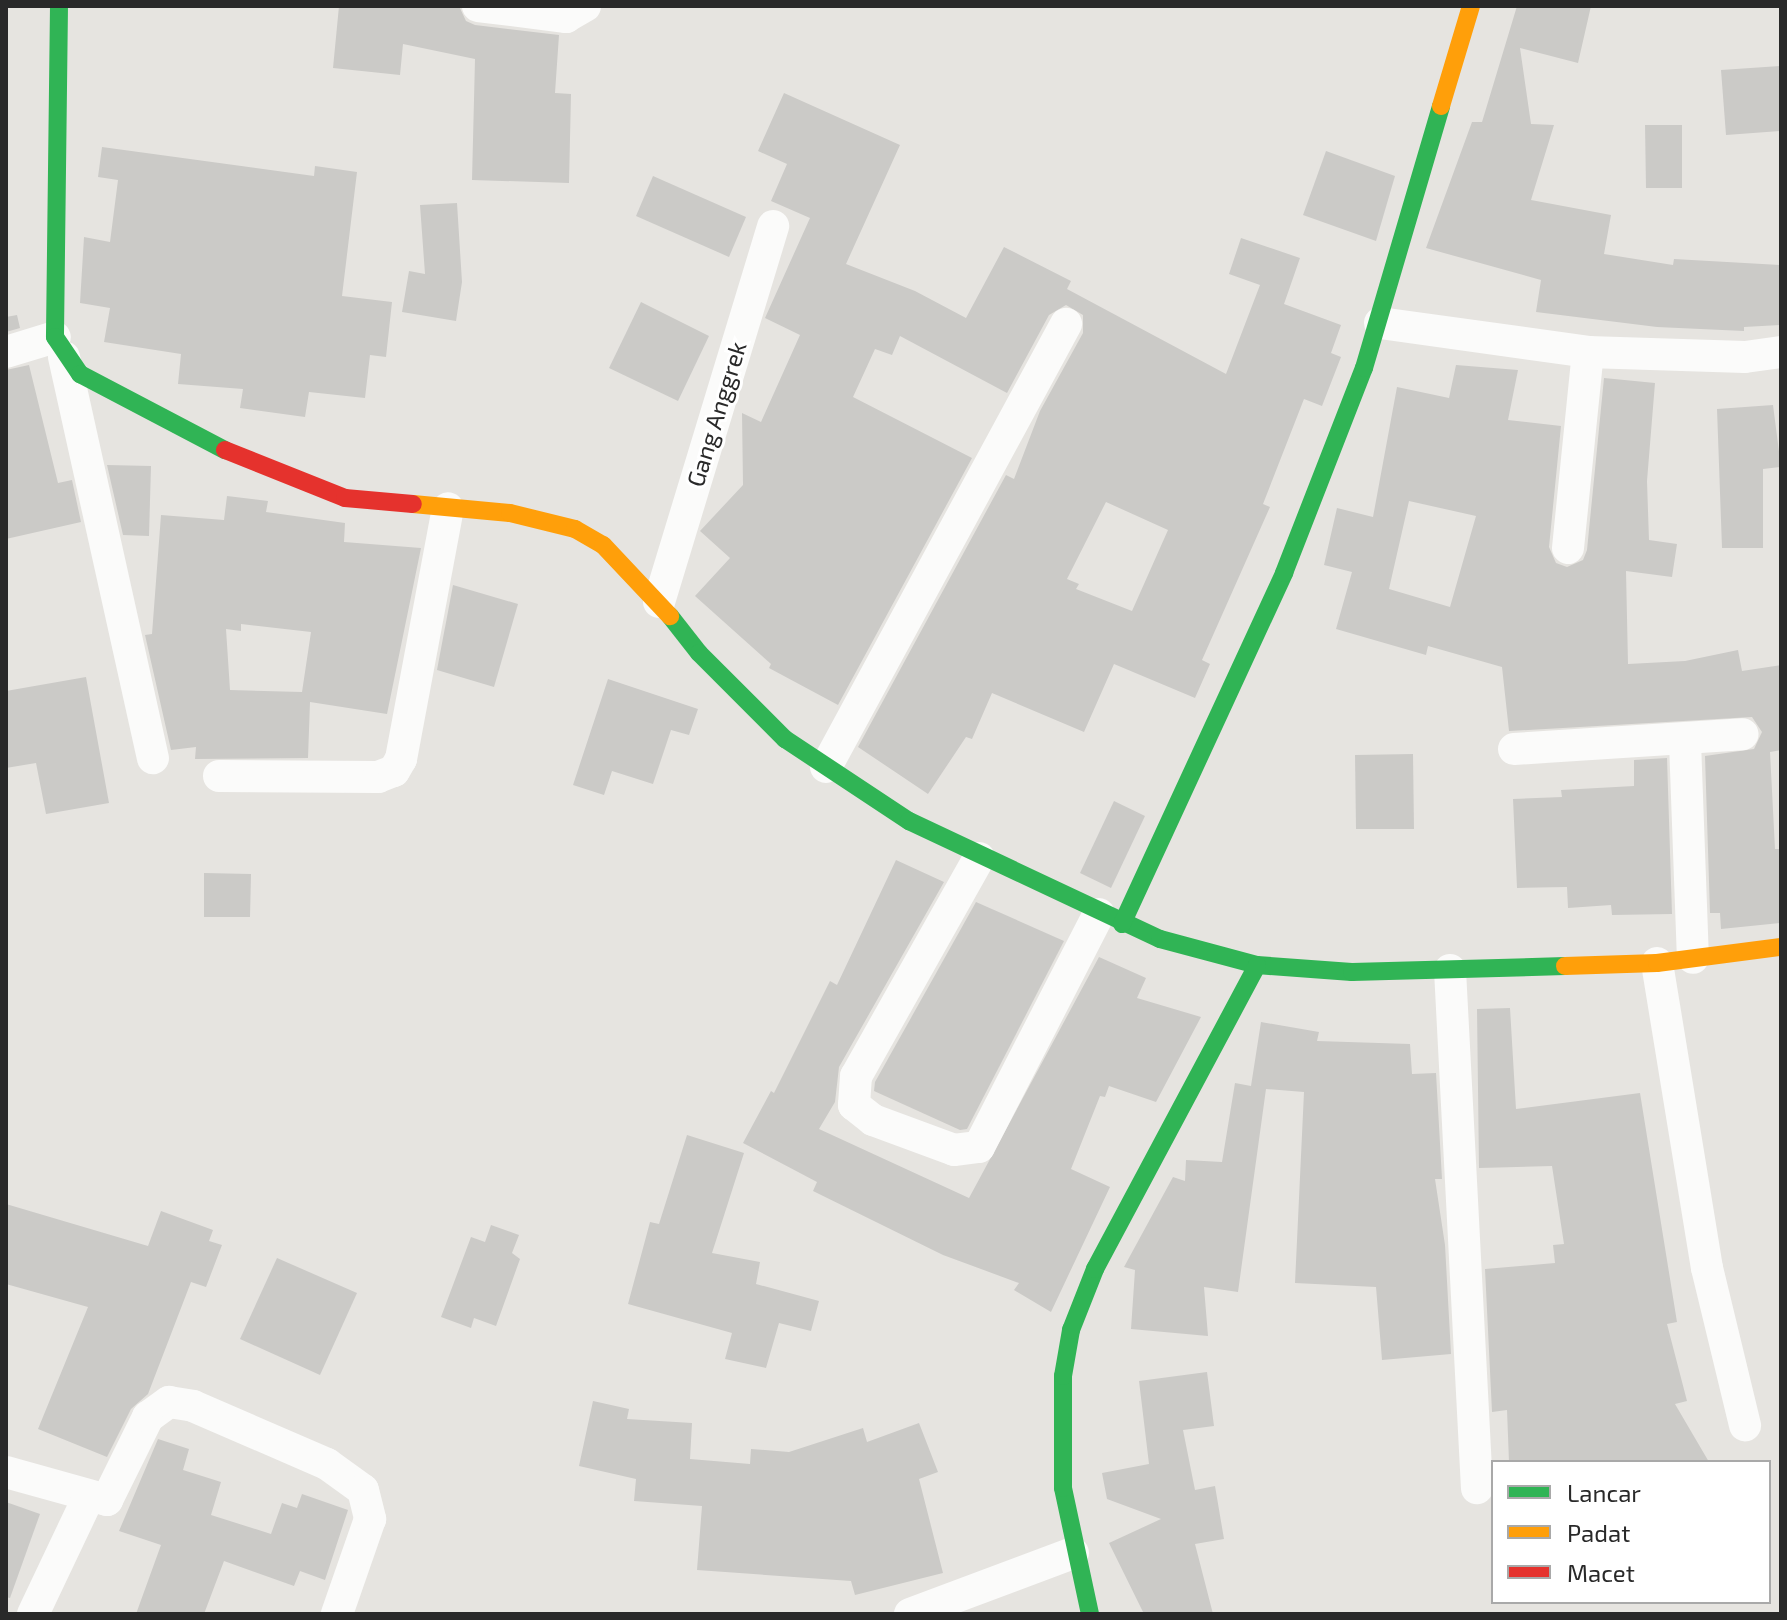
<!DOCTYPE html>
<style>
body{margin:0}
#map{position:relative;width:1787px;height:1620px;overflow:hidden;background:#e6e4e0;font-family:"Exo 2",sans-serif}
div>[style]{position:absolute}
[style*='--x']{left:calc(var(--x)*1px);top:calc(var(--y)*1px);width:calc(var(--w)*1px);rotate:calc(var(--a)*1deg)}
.building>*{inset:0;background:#cbcac7}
.street>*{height:32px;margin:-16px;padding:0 16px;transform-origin:16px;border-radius:16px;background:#fbfbfa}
.fast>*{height:18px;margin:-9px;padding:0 9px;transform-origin:9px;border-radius:9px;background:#30b455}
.slow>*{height:18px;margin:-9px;padding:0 9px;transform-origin:9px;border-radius:9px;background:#ff9f0a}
.jam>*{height:18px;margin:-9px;padding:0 9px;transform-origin:9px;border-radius:9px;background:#e5322d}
span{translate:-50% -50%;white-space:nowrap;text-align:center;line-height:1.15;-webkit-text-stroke:6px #fff;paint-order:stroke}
.street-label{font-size:24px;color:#292929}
.frame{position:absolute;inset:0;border:8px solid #292929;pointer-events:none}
.legend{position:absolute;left:1491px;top:1460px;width:280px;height:144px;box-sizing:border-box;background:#fff;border:2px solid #a9a9a9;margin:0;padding:10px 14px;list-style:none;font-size:24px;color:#292929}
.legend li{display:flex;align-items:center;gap:16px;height:40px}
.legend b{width:40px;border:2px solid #a9a9a9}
</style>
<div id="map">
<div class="building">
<i style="clip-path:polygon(339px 6px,459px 6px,466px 21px,475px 25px,559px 35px,555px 93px,571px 94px,569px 183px,472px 180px,475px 59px,403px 44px,400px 75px,333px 68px)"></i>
<i style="clip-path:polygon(1517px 6px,1591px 6px,1578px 63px,1520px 48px,1531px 124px,1554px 125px,1531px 200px,1611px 215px,1604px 254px,1673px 265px,1674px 259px,1781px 265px,1781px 325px,1744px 327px,1744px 331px,1657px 327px,1536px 312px,1541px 280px,1426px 248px,1472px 122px,1482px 122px)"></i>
<i style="clip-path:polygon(1781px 66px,1781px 131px,1726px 135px,1721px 70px)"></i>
<i style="clip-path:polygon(evenodd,784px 93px,900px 145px,846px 264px,915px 291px,966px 318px,1004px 247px,1071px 281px,1067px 289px,1226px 374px,1260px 285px,1229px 274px,1241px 238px,1300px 258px,1284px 304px,1341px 325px,1331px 353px,1341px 357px,1322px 406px,1304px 399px,1263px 504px,1270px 507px,1202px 660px,1210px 664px,1195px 698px,1114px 664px,1084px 732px,992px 693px,972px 739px,966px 737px,928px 794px,858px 747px,1006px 475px,1014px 479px,1040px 411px,1083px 333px,1083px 315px,1066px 305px,1049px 315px,1007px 393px,900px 336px,892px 355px,875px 349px,853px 397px,972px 458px,838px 705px,769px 668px,771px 664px,695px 596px,730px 558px,700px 531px,743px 485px,742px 413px,761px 422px,800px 335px,765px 318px,810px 218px,771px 201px,787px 164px,758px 151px,784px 93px,1106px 502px,1168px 530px,1132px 611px,1076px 589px,1079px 584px,1067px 579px,1106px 502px)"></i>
<i style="clip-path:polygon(1645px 125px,1682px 125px,1682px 188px,1646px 188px)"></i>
<i style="clip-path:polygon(102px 147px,314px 176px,315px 166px,357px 172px,342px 296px,392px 302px,386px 357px,370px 355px,365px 398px,309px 392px,305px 417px,240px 408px,243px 389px,178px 384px,181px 354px,104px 342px,110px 308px,80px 303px,84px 237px,110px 242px,118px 180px,98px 177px)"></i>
<i style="clip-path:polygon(1326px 151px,1395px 176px,1376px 241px,1303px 215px)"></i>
<i style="clip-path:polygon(653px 176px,746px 217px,729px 257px,636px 216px)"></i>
<i style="clip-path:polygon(457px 203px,462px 282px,456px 321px,402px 312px,409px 271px,425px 274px,420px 205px)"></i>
<i style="clip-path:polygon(641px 302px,709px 336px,678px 401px,609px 368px)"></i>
<i style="clip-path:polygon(17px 315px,20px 328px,6px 332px,6px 317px)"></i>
<i style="clip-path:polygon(29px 365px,58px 483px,72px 480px,81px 522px,6px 539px,6px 370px)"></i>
<i style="clip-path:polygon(evenodd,1456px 365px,1518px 370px,1508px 420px,1561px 426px,1549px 547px,1556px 563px,1567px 567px,1583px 560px,1587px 550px,1604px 378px,1655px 383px,1647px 481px,1649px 540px,1677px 544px,1672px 577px,1626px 571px,1628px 664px,1685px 661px,1738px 650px,1742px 671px,1781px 665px,1781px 750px,1770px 752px,1775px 849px,1781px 849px,1781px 923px,1721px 929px,1720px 913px,1710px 913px,1705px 756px,1754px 749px,1762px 732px,1752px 717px,1509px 731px,1502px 667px,1428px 646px,1426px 655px,1336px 629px,1352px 572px,1324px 565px,1337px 508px,1373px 517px,1397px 387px,1449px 398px,1456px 365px,1409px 501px,1476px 516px,1450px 607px,1389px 589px,1409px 501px)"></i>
<i style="clip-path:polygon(1773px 405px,1781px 467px,1763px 469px,1763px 548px,1722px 548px,1717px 409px)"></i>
<i style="clip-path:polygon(107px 465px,151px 466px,149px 536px,123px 535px)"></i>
<i style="clip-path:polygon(evenodd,227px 496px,268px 501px,266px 512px,345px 523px,344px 542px,421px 548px,387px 714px,310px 702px,308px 758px,195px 759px,196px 747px,171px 750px,145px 635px,152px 634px,161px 515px,224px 520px,227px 496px,241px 624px,311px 632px,302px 692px,230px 690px,226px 629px,241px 631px,241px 624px)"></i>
<i style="clip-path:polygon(453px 585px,518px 604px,494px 687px,437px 670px)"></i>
<i style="clip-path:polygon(86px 677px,109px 803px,46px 814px,36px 763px,6px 768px,6px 691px)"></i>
<i style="clip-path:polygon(608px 679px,698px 709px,689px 735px,671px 730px,653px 784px,612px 771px,604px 795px,573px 785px)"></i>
<i style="clip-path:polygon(1413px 754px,1414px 829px,1356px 829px,1355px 755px)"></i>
<i style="clip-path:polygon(1667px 758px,1672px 914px,1612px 915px,1611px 905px,1568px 908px,1567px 887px,1517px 888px,1513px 799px,1562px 797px,1561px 790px,1634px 786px,1634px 760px)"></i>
<i style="clip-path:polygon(1114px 801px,1145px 816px,1111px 888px,1080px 873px)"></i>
<i style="clip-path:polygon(896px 860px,944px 882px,839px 1067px,835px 1102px,819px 1129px,969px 1198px,1099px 957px,1146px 978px,1137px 998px,1201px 1017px,1156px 1102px,1109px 1086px,1105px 1097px,1100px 1096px,1071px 1169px,1110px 1187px,1051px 1312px,1014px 1290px,1019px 1283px,943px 1255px,813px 1191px,817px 1182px,743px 1143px,771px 1091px,774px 1093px,830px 981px,837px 985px)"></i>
<i style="clip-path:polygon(204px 873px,251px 874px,250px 917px,204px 917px)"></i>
<i style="clip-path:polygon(976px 902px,1064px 941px,967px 1129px,960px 1130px,874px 1091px,875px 1082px)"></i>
<i style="clip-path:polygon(1510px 1008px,1516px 1109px,1640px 1093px,1677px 1322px,1667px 1324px,1687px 1401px,1675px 1404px,1709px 1462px,1509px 1462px,1507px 1410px,1492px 1412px,1485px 1269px,1555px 1263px,1553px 1245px,1564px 1244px,1552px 1166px,1479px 1168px,1477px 1009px)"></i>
<i style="clip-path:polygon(1261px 1022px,1319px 1032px,1317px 1041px,1410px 1044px,1412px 1074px,1436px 1073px,1442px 1179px,1435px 1179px,1445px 1245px,1451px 1354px,1382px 1360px,1376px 1287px,1295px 1283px,1304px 1092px,1266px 1089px,1238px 1292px,1204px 1287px,1208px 1336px,1131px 1329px,1135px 1270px,1124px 1267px,1173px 1177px,1185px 1181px,1186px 1160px,1222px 1162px,1235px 1083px,1251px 1086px)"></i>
<i style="clip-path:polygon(687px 1135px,744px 1153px,712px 1253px,760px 1262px,756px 1284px,819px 1301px,811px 1331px,779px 1323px,766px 1368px,725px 1359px,732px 1333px,628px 1304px,650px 1222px,659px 1224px)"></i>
<i style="clip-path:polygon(6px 1204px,148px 1246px,161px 1211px,213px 1230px,209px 1241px,222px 1245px,206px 1287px,191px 1282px,148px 1394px,131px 1409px,107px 1457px,38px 1429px,88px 1307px,6px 1284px)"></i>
<i style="clip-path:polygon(491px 1225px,519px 1235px,512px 1253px,520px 1259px,496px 1326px,474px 1318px,471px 1328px,441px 1317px,471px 1237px,485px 1242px)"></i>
<i style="clip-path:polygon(277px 1258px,357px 1293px,320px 1375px,240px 1339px)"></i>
<i style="clip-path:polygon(1207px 1372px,1214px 1426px,1183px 1430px,1195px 1490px,1215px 1486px,1224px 1539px,1195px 1544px,1213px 1614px,1144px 1614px,1109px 1543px,1161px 1519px,1107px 1499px,1102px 1473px,1149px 1464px,1139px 1381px)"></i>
<i style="clip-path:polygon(593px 1401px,629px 1409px,627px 1419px,692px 1423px,690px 1459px,750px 1464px,751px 1449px,789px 1452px,863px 1428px,867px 1442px,919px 1423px,938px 1472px,919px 1479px,943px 1573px,855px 1595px,851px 1581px,697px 1570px,702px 1506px,634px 1501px,636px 1479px,579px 1466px)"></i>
<i style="clip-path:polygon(158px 1439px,189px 1449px,183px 1470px,221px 1482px,211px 1515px,271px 1534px,282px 1503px,297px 1508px,302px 1494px,348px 1510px,325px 1580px,300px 1571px,294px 1586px,224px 1561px,204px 1614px,136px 1614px,161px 1545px,119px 1531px)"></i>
<i style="clip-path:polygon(6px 1502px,40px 1514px,10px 1598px,6px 1597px)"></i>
</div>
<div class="street">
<i style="--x:478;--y:6;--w:89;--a:7.1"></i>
<i style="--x:566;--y:17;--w:22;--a:-30"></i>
<i style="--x:1380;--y:323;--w:210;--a:7.9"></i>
<i style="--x:1588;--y:352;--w:157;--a:1.8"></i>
<i style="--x:1745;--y:357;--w:36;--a:-8"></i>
<i style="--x:6;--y:352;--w:51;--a:-17"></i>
<i style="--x:64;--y:357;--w:411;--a:77.5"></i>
<i style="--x:1568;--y:548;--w:197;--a:-84.2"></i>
<i style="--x:659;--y:602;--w:393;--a:-73.1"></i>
<i style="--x:1685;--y:742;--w:216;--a:87.9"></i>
<i style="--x:1514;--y:749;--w:229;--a:-3.7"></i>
<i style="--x:826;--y:767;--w:504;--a:-61.55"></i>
<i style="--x:219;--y:776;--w:159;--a:0.4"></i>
<i style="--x:378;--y:777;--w:17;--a:-21"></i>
<i style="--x:394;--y:771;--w:14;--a:-60"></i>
<i style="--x:401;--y:759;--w:255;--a:-79.4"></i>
<i style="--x:979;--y:858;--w:250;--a:119.4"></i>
<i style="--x:856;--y:1076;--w:29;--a:94"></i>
<i style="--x:854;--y:1105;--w:24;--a:38"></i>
<i style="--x:873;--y:1120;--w:86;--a:20.3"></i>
<i style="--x:954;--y:1150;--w:25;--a:-7"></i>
<i style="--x:979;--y:1147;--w:262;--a:-62.8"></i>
<i style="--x:1657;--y:963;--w:309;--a:80.7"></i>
<i style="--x:1707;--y:1268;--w:162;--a:76.4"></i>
<i style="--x:1450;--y:970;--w:519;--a:87.02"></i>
<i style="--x:6;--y:1472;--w:105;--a:15.5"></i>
<i style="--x:107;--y:1500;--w:93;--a:-63.7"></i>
<i style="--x:148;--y:1417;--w:26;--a:-36"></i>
<i style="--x:169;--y:1402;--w:24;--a:9"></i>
<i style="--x:193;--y:1406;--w:146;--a:23.4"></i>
<i style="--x:327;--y:1464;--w:44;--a:35.8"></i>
<i style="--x:363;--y:1490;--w:30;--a:76"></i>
<i style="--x:370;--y:1519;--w:101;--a:109.2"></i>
<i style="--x:33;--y:1614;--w:128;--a:-64.6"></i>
<i style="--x:910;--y:1614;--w:174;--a:-20.5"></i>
</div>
<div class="fast">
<i style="--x:59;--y:6;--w:331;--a:90.7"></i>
<i style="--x:55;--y:337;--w:45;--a:56"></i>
<i style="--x:80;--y:374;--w:164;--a:27.7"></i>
<i style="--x:670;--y:616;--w:47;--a:51.9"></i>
<i style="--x:699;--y:653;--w:122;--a:45"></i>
<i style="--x:785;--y:739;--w:149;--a:33.5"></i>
<i style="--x:909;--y:821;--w:277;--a:25.2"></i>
<i style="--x:1160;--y:939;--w:100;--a:15"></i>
<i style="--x:1257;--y:965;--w:95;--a:4.2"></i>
<i style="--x:1352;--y:972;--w:213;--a:-1.6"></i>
<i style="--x:1122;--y:924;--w:387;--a:-65.2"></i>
<i style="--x:1284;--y:573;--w:220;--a:-68.7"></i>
<i style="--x:1364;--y:368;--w:273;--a:-73.6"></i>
<i style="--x:1090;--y:1614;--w:129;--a:-102.1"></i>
<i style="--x:1063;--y:1488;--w:112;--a:-90"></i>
<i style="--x:1063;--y:1376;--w:47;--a:-80.1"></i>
<i style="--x:1071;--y:1330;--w:66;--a:-68.5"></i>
<i style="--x:1095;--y:1269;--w:344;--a:-61.9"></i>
</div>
<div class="slow">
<i style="--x:1441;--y:106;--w:104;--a:-73.3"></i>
<i style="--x:413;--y:504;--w:97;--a:5.3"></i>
<i style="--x:510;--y:513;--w:67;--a:13.8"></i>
<i style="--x:575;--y:529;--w:32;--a:30"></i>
<i style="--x:603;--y:545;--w:98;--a:46.7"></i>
<i style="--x:1565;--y:966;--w:92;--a:-1.9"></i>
<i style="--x:1657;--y:963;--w:125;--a:-7.4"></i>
</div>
<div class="jam">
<i style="--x:225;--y:450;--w:129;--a:21.8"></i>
<i style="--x:345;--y:498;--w:68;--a:5"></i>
</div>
<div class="street-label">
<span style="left:716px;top:414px;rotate:-73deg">Gang Anggrek</span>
</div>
<div class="frame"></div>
<ul class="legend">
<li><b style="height:10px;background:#30b455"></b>Lancar</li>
<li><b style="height:10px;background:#ff9f0a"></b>Padat</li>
<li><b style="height:10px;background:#e5322d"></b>Macet</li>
</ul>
</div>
